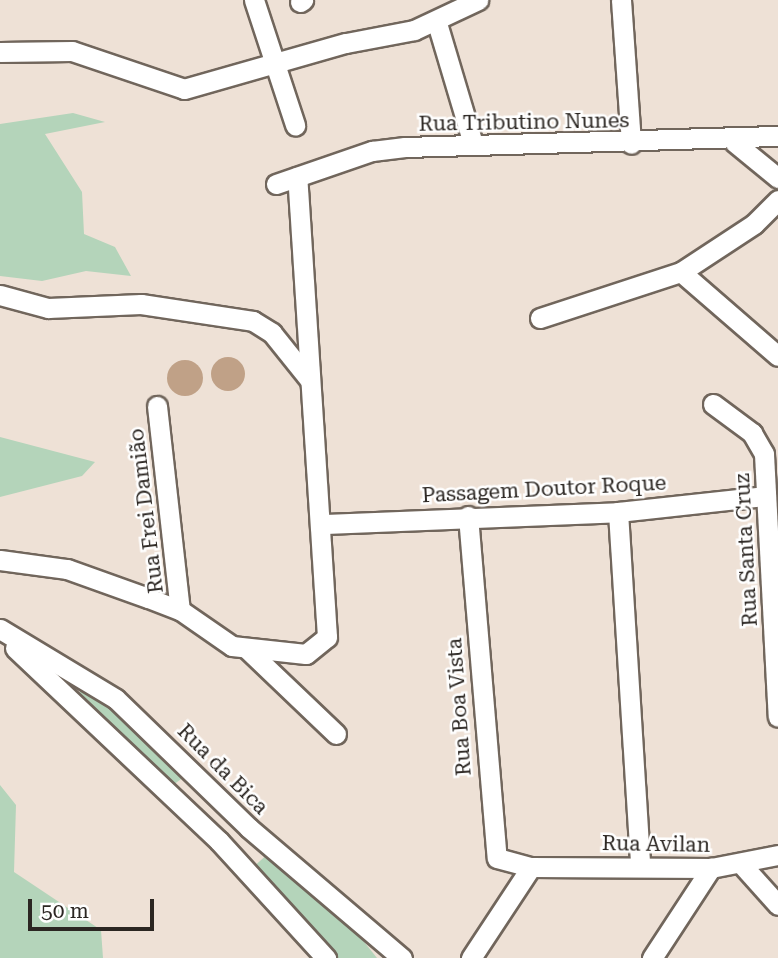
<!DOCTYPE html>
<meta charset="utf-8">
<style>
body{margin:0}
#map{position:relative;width:778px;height:958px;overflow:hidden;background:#eee1d6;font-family:"Roboto Serif",serif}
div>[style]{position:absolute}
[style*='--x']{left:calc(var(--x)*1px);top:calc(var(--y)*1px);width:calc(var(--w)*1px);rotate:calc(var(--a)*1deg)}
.green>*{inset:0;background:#b4d4ba}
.building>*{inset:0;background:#c0a187}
.round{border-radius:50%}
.roads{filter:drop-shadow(2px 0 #71665c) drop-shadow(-2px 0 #71665c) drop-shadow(0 2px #71665c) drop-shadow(0 -2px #71665c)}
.minor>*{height:19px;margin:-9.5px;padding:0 9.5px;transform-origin:9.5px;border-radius:9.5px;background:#fff}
span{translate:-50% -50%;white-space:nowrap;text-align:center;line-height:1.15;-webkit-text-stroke:5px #fff;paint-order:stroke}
.street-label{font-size:21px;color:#2b2622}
.scale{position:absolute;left:28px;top:899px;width:126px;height:32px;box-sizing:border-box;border:4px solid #2b2622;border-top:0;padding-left:9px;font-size:21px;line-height:24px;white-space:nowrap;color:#2b2622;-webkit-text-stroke:5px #fff;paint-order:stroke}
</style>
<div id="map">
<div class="green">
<i style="clip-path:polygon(73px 113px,105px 122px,45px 134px,82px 192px,84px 234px,115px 247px,131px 276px,86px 271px,42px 281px,0 276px,0 124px)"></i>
<i style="clip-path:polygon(0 437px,95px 462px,82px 476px,0 497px)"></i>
<i style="clip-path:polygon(88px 687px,188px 774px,173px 785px,75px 695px)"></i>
<i style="clip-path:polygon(0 785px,16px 805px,14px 872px,101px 930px,103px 958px,0 958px)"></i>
<i style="clip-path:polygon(269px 853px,349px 923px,377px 958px,334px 958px,253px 867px)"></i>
</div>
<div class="building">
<i class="round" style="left:211px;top:357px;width:34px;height:34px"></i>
<i class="round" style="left:167px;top:360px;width:36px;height:36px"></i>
</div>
<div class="roads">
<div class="minor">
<i style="--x:254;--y:0;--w:132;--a:71.8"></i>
<i style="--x:621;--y:0;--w:144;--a:86"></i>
<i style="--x:300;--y:2;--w:4;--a:-34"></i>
<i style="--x:437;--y:23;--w:126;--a:73.4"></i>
<i style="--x:0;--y:52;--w:72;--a:-0.8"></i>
<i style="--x:72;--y:51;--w:118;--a:18.7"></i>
<i style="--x:184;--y:89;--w:168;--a:-15.9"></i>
<i style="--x:346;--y:43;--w:69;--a:-10.8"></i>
<i style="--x:414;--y:30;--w:71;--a:-25.1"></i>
<i style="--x:734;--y:142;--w:57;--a:39.3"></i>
<i style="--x:276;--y:184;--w:102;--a:-19"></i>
<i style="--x:372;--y:151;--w:33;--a:-7"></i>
<i style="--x:405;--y:147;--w:373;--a:-1.7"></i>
<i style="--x:681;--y:272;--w:128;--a:40.9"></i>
<i style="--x:0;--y:295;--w:50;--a:15.2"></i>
<i style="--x:48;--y:308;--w:93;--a:-2.5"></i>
<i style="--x:141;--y:304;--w:113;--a:8.6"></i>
<i style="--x:253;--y:321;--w:22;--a:32"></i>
<i style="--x:272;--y:333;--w:58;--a:51.3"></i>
<i style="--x:540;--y:318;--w:148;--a:-18.1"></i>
<i style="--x:681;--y:272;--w:87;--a:-33.3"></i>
<i style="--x:754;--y:224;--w:34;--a:-45"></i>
<i style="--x:713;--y:404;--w:49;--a:36.6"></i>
<i style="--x:752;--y:433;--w:24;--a:60"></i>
<i style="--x:764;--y:454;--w:263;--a:87"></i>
<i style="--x:157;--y:406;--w:205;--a:83.6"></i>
<i style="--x:618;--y:512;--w:354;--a:86.4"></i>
<i style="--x:468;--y:516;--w:343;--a:85.2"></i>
<i style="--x:497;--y:858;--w:35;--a:15"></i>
<i style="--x:531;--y:867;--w:180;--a:0.3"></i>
<i style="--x:711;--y:868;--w:68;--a:-11"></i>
<i style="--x:325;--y:524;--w:293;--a:-2.3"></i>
<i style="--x:618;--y:512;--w:149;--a:-6.2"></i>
<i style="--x:0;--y:560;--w:68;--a:7.7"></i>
<i style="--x:67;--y:569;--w:86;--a:19.7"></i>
<i style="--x:148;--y:598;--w:34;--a:21"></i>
<i style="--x:180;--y:610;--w:63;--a:34.7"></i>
<i style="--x:232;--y:646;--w:74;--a:6.2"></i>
<i style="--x:306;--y:654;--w:27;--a:-39"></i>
<i style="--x:327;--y:637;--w:461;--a:-93.7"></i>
<i style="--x:0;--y:629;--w:135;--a:31.1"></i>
<i style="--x:116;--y:699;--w:185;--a:44.1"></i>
<i style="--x:249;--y:828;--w:201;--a:40.4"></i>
<i style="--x:15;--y:648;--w:281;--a:43.4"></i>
<i style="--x:219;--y:841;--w:159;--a:47.6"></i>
<i style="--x:247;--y:649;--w:123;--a:43.7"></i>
<i style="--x:743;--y:866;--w:52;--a:48.1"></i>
<i style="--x:471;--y:958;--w:109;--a:-56.6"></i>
<i style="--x:652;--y:958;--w:108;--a:-56.8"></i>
</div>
</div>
<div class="street-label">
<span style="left:524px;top:122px;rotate:-1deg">Rua Tributino Nunes</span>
<span style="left:544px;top:489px;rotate:-3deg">Passagem Doutor Roque</span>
<span style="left:146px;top:511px;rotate:-97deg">Rua Frei Damião</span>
<span style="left:746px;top:550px;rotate:-93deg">Rua Santa Cruz</span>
<span style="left:459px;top:707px;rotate:-94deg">Rua Boa Vista</span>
<span style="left:223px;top:769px;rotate:45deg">Rua da Bica</span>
<span style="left:656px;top:844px;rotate:1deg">Rua Avilan</span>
</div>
<div class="scale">50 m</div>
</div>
